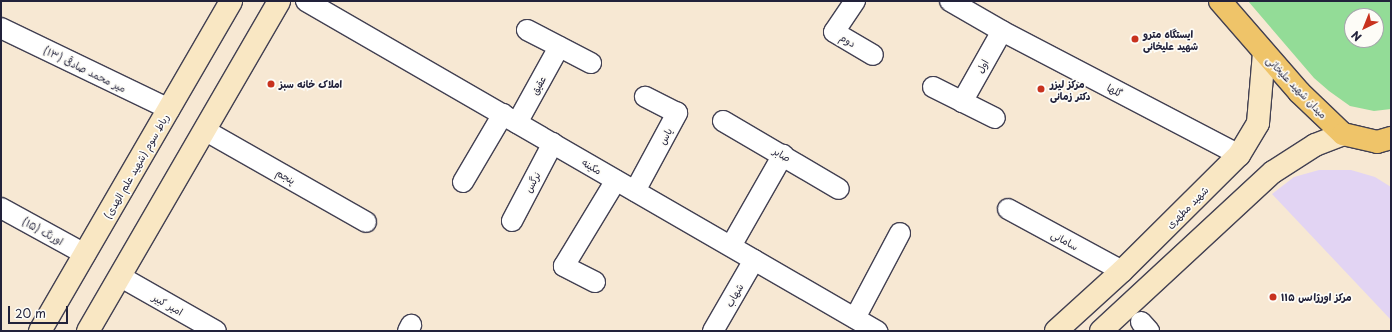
<!DOCTYPE html>
<meta charset="utf-8">
<style>
body{margin:0}
#map{position:relative;width:1392px;height:332px;overflow:hidden;background:#f7e8d3;font-family:"Playpen Sans","Playpen Sans Arabic",sans-serif}
div>[style]{position:absolute}
[style*='--x']{left:calc(var(--x)*1px);top:calc(var(--y)*1px);width:calc(var(--w)*1px);rotate:calc(var(--a)*1deg)}
.built>*{inset:0;background:#e2d4f3}
.green>*{inset:0;background:#93dc97}
.roads{filter:drop-shadow(1px 0 #424052) drop-shadow(-1px 0 #424052) drop-shadow(0 1px #424052) drop-shadow(0 -1px #424052)}
.street>*{height:20px;margin:-10px;padding:0 10px;transform-origin:10px;border-radius:10px;background:#fff}
.secondary>*{height:22px;margin:-11px;padding:0 11px;transform-origin:11px;border-radius:11px;background:#f9e7c3}
.primary>*{height:22px;margin:-11px;padding:0 11px;transform-origin:11px;border-radius:11px;background:#efc469}
.dots>*{width:11px;height:11px;translate:-50% -50%;box-sizing:border-box;border:2px solid #fdfcf7;border-radius:50%}
span{translate:-50% -50%;white-space:nowrap;text-align:center;line-height:1.15;-webkit-text-stroke:3.5px #fdfcf7;paint-order:stroke}
.poi-label{font-size:10px;color:#22223b;font-weight:700}
.left{translate:0 -50%;text-align:left}
.street-label{font-size:10px;color:#22223b}
.frame{position:absolute;inset:0;border:2px solid #22223b;pointer-events:none}
.north{position:absolute;left:1344px;top:8px;width:40px;height:40px;box-sizing:border-box;background:#fdfcf7;border:1px solid #a5a5ac;border-radius:50%;rotate:223deg;font-size:11px;font-weight:700;line-height:16px;text-align:center;color:#22223b}
.north::after{content:'';display:block;margin:auto;width:14px;height:18px;background:#c8321e;clip-path:polygon(50% 0,100% 100%,50% 72%,0 100%)}
.scale{position:absolute;left:8px;top:306px;width:60px;height:18px;box-sizing:border-box;border:2px solid #22223b;border-top:0;padding-left:5px;font-size:12px;line-height:14px;white-space:nowrap;color:#22223b;-webkit-text-stroke:3px #fdfcf7;paint-order:stroke}
</style>
<div id="map">
<div class="built">
<i style="clip-path:polygon(1319px 170px,1351px 170px,1375px 177px,1391px 187px,1391px 320px,1272px 194px,1294px 177px)"></i>
</div>
<div class="green">
<i style="clip-path:polygon(evenodd,1248px 1px,1391px 1px,1391px 109px,1374px 111px,1350px 106px,1329px 91px,1314px 78px,1248px 1px,1352px 16px,1376px 16px,1376px 40px,1352px 40px,1352px 16px)"></i>
</div>
<div class="roads">
<div class="street">
<i style="--x:306;--y:1;--w:660;--a:30.03"></i>
<i style="--x:855;--y:1;--w:37;--a:124"></i>
<i style="--x:834;--y:32;--w:45;--a:30.5"></i>
<i style="--x:950;--y:1;--w:60;--a:30"></i>
<i style="--x:1002;--y:31;--w:267;--a:27.6"></i>
<i style="--x:1;--y:28;--w:187;--a:25.7"></i>
<i style="--x:527;--y:30;--w:72;--a:27.3"></i>
<i style="--x:933;--y:87;--w:69;--a:26.6"></i>
<i style="--x:962;--y:102;--w:81;--a:-60.6"></i>
<i style="--x:723;--y:121;--w:134;--a:30.4"></i>
<i style="--x:517;--y:123;--w:87;--a:-61.1"></i>
<i style="--x:206;--y:131;--w:184;--a:29.6"></i>
<i style="--x:463;--y:182;--w:79;--a:-59.5"></i>
<i style="--x:635;--y:191;--w:89;--a:-61.7"></i>
<i style="--x:677;--y:113;--w:36;--a:-153"></i>
<i style="--x:1;--y:208;--w:96;--a:28.7"></i>
<i style="--x:1008;--y:209;--w:130;--a:28.5"></i>
<i style="--x:512;--y:221;--w:88;--a:-62.3"></i>
<i style="--x:731;--y:246;--w:105;--a:-60.3"></i>
<i style="--x:121;--y:277;--w:109;--a:29.6"></i>
<i style="--x:595;--y:282;--w:35;--a:-153"></i>
<i style="--x:564;--y:266;--w:100;--a:-58.8"></i>
<i style="--x:855;--y:318;--w:96;--a:-62.1"></i>
<i style="--x:1141;--y:322;--w:12;--a:48"></i>
<i style="--x:408;--y:331;--w:7;--a:-63"></i>
<i style="--x:713;--y:331;--w:82;--a:-60"></i>
</div>
<div class="secondary">
<i style="--x:40;--y:331;--w:381;--a:-59.9"></i>
<i style="--x:88;--y:331;--w:381;--a:-59.9"></i>
<i style="--x:1056;--y:331;--w:89;--a:-42.3"></i>
<i style="--x:1122;--y:271;--w:165;--a:-44.8"></i>
<i style="--x:1239;--y:155;--w:37;--a:-59"></i>
<i style="--x:1258;--y:123;--w:70;--a:-85.1"></i>
<i style="--x:1101;--y:331;--w:234;--a:-42.8"></i>
<i style="--x:1273;--y:172;--w:50;--a:-32.7"></i>
<i style="--x:1315;--y:145;--w:30;--a:-21"></i>
</div>
<div class="primary">
<i style="--x:1220;--y:1;--w:121;--a:49"></i>
<i style="--x:1299;--y:92;--w:61;--a:43.7"></i>
<i style="--x:1343;--y:134;--w:35;--a:13"></i>
<i style="--x:1377;--y:142;--w:15;--a:-16"></i>
</div>
</div>
<div class="dots">
<i style="left:1135px;top:39px;background:#c8321e"></i>
<i style="left:271px;top:84px;background:#c8321e"></i>
<i style="left:1041px;top:89px;background:#c8321e"></i>
<i style="left:1273px;top:297px;background:#c8321e"></i>
</div>
<div class="poi-label">
<span class="left" style="left:1143px;top:39px">ایستگاه مترو<br>شهید علیخانی</span>
<span class="left" style="left:1050px;top:89px">مرکز لیزر<br>دکتر زمانی</span>
<span class="left" style="left:279px;top:84px">املاک خانه سبز</span>
<span class="left" style="left:1281px;top:297px">مرکز اورژانس ۱۱۵</span>
</div>
<div class="street-label">
<span style="left:848px;top:40px;rotate:30deg">دوم</span>
<span style="left:982px;top:66px;rotate:-61deg">اول</span>
<span style="left:85px;top:69px;rotate:26deg">میر محمد صادقی (۱۳)</span>
<span style="left:538px;top:85px;rotate:-61deg">عقیق</span>
<span style="left:1297px;top:87px;rotate:46deg">میدان شهید علیخانی</span>
<span style="left:1115px;top:90px;rotate:28deg">گلها</span>
<span style="left:665px;top:136px;rotate:-62deg">یاس</span>
<span style="left:782px;top:154px;rotate:30deg">صابر</span>
<span style="left:136px;top:166px;rotate:-60deg">رباط سوم (شهید علم الهدی)</span>
<span style="left:592px;top:166px;rotate:30deg">مکینه</span>
<span style="left:286px;top:176px;rotate:30deg">پنجم</span>
<span style="left:532px;top:182px;rotate:-62deg">نرگس</span>
<span style="left:1187px;top:207px;rotate:-45deg">شهید مطهری</span>
<span style="left:43px;top:231px;rotate:29deg">اورنگ (۱۵)</span>
<span style="left:1065px;top:240px;rotate:29deg">سامانی</span>
<span style="left:734px;top:295px;rotate:-60deg">شهاب</span>
<span style="left:168px;top:304px;rotate:30deg">امیر کبیر</span>
</div>
<div class="frame"></div>
<div class="north">N</div>
<div class="scale">20 m</div>
</div>
